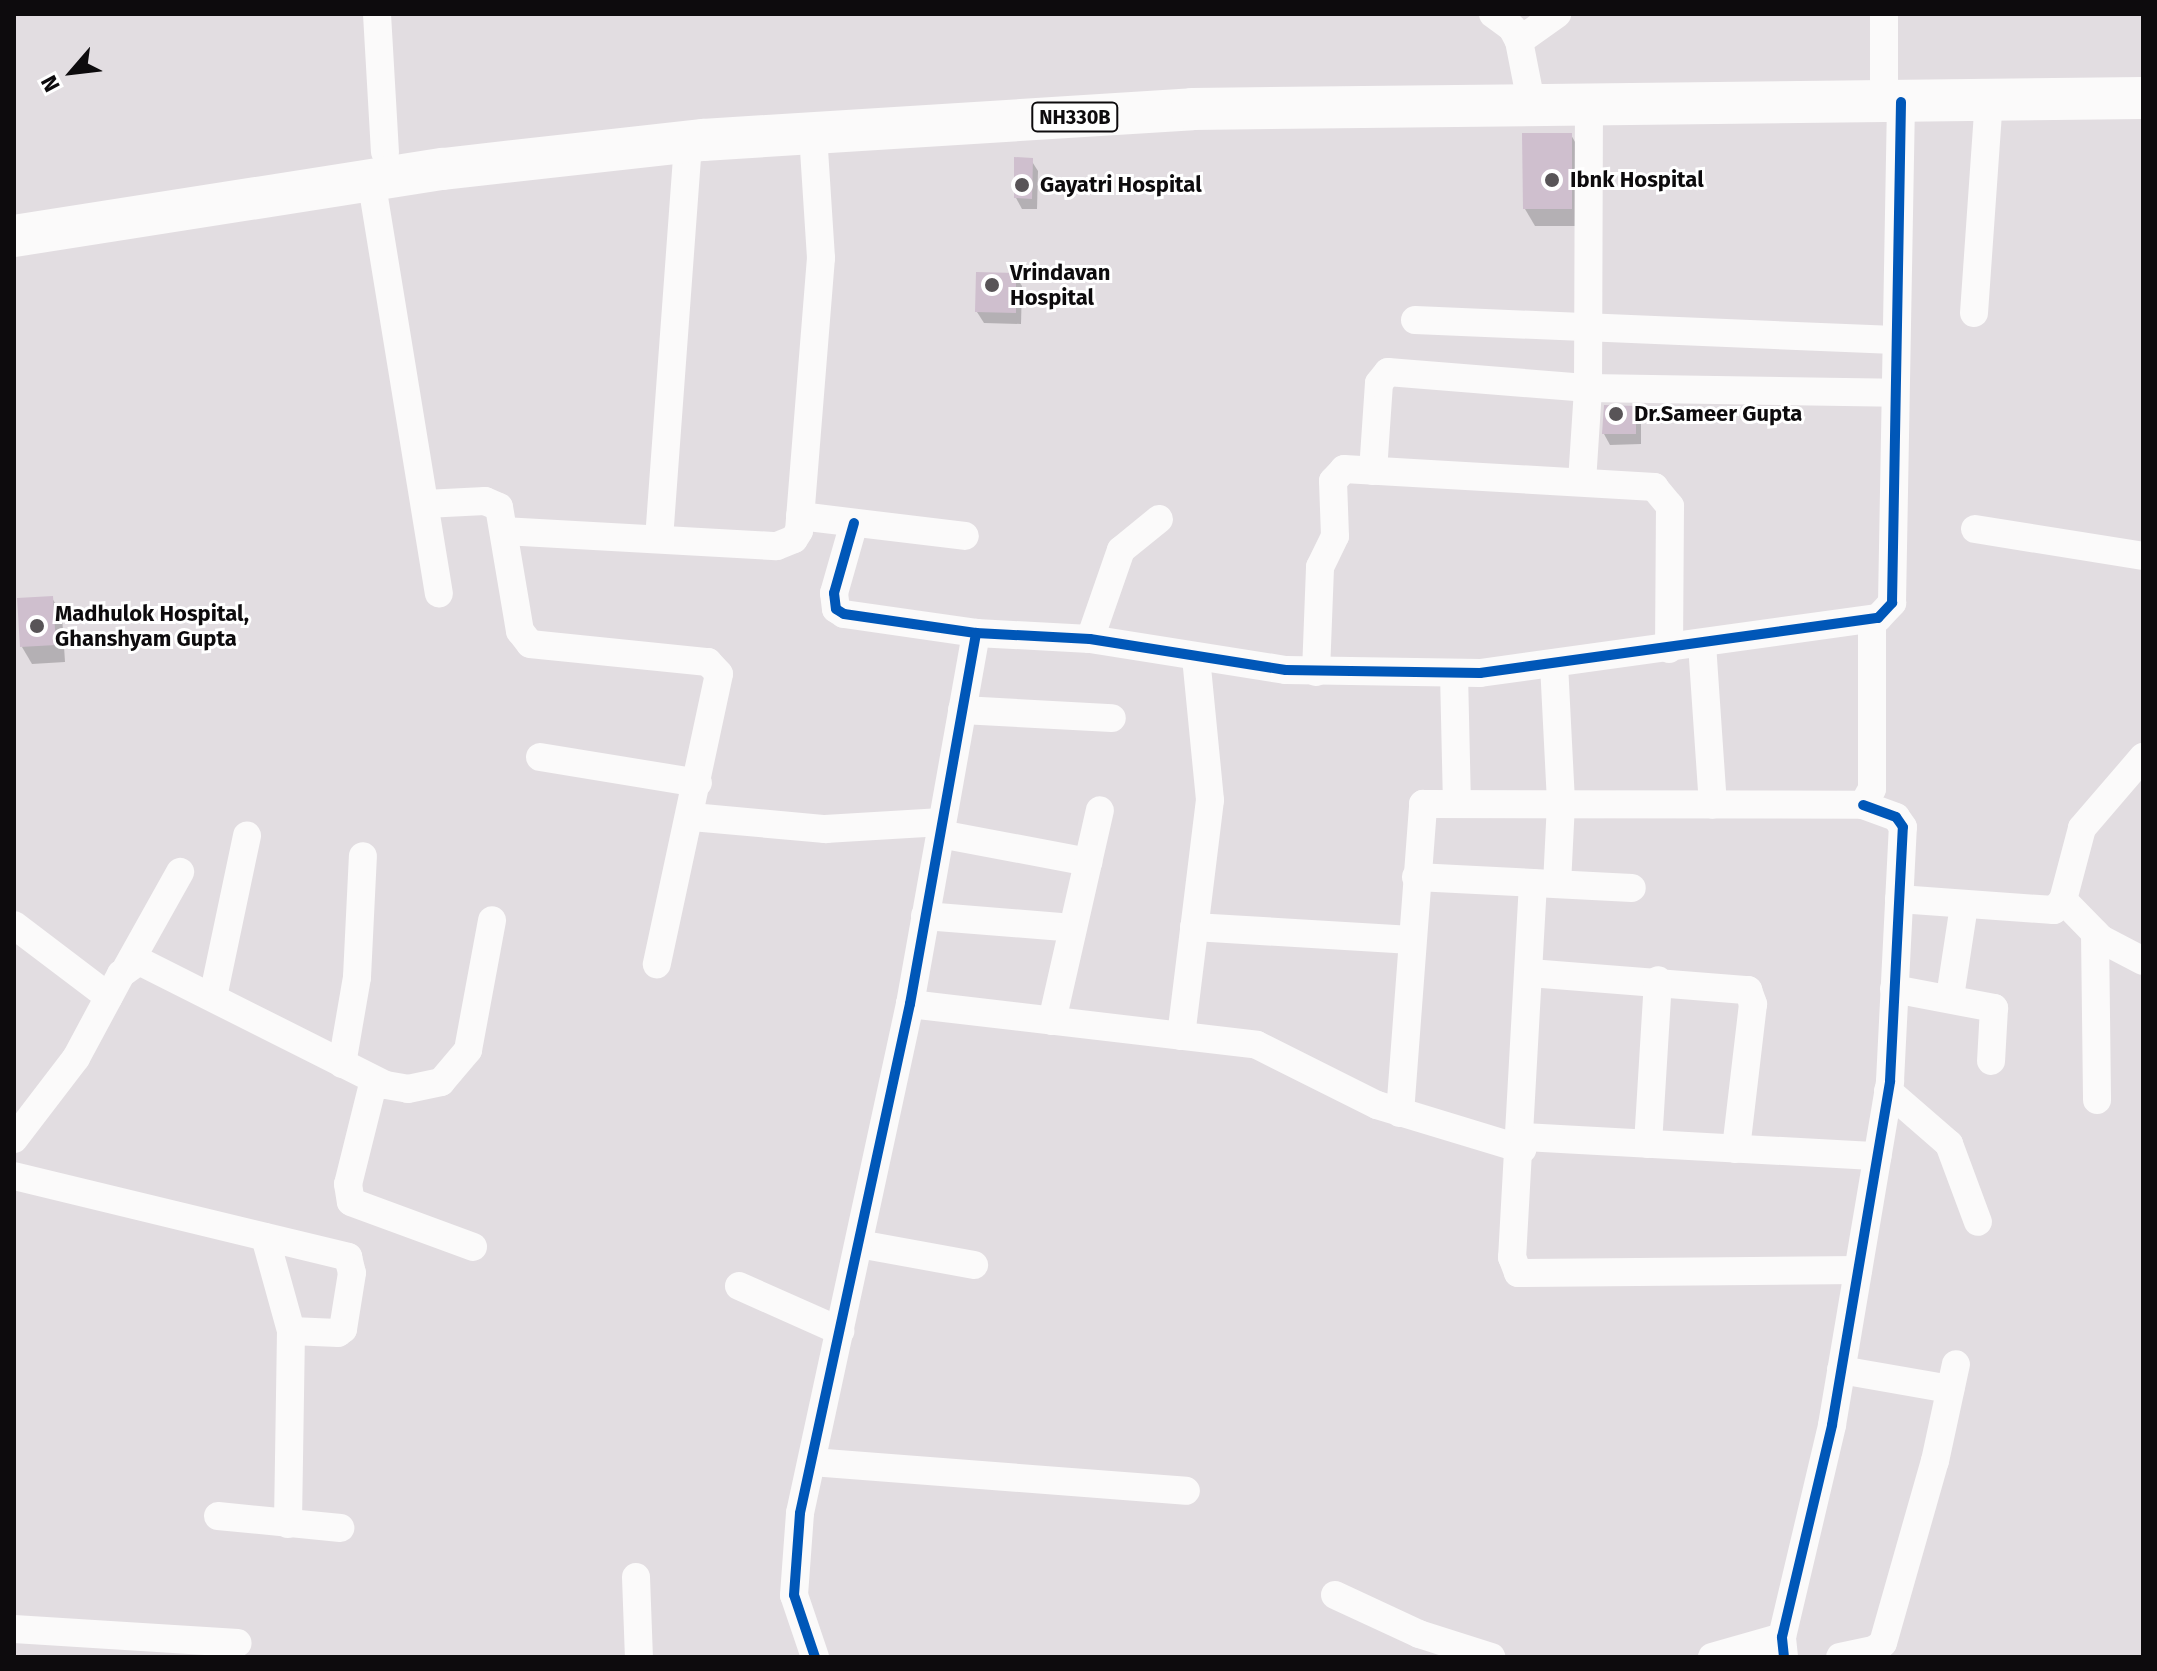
<!DOCTYPE html>
<style>
body{margin:0}
#map{position:relative;width:2157px;height:1671px;overflow:hidden;background:#e2dde1;font-family:"Fira Sans",sans-serif}
div>[style]{position:absolute}
[style*='--x']{left:calc(var(--x)*1px);top:calc(var(--y)*1px);width:calc(var(--w)*1px);rotate:calc(var(--a)*1deg)}
.shadow>*{inset:0;background:#0003}
.building>*{inset:0;background:#cfbfce}
.minor>*{height:28px;margin:-14px;padding:0 14px;transform-origin:14px;border-radius:14px;background:#fbfafa}
.highway>*{height:42px;margin:-21px;padding:0 21px;transform-origin:21px;border-radius:21px;background:#fbfafa}
.cycleway>*{height:10px;margin:-5px;padding:0 5px;transform-origin:5px;border-radius:5px;background:#0057b8}
.dots>*{width:22px;height:22px;translate:-50% -50%;box-sizing:border-box;border:4px solid #fff;border-radius:50%}
span{translate:-50% -50%;white-space:nowrap;text-align:center;line-height:1.15;-webkit-text-stroke:6px #fff;paint-order:stroke}
.shield-label span{padding:2px 6px;background:#fff;border:2px solid;border-radius:6px;-webkit-text-stroke-width:0}
.shield-label{font-size:20px;color:#0d0b0d;font-weight:700}
.poi-label{font-size:22px;color:#0d0b0d;font-weight:700}
.left{translate:0 -50%;text-align:left}
.frame{position:absolute;inset:0;border:16px solid #0d0b0d;pointer-events:none}
.north{position:absolute;left:32px;top:32px;width:80px;height:80px;-webkit-text-stroke:6px #fff;paint-order:stroke;rotate:242deg;font-size:22px;font-weight:700;line-height:32px;text-align:center;color:#0d0b0d}
.north::after{content:'';display:block;margin:auto;width:28px;height:36px;background:#0d0b0d;clip-path:polygon(50% 0,100% 100%,50% 72%,0 100%)}
</style>
<div id="map">
<div class="shadow">
<i style="clip-path:polygon(1571px 135px,1581px 152px,1580px 226px,1535px 226px,1525px 209px)"></i>
<i style="clip-path:polygon(1031px 160px,1038px 171px,1037px 209px,1022px 209px,1016px 198px)"></i>
<i style="clip-path:polygon(1015px 275px,1022px 286px,1021px 324px,984px 323px,977px 312px)"></i>
<i style="clip-path:polygon(1635px 408px,1641px 419px,1641px 444px,1610px 445px,1604px 434px)"></i>
<i style="clip-path:polygon(52px 598px,62px 615px,65px 662px,32px 664px,22px 647px)"></i>
</div>
<div class="building">
<i style="clip-path:polygon(1522px 133px,1572px 133px,1572px 209px,1523px 209px)"></i>
<i style="clip-path:polygon(1014px 157px,1033px 158px,1032px 199px,1014px 198px)"></i>
<i style="clip-path:polygon(976px 272px,1016px 273px,1016px 313px,975px 312px)"></i>
<i style="clip-path:polygon(1604px 405px,1636px 406px,1636px 434px,1602px 434px)"></i>
<i style="clip-path:polygon(53px 596px,56px 645px,20px 647px,17px 598px)"></i>
</div>
<div class="minor">
<i style="--x:377;--y:14;--w:138;--a:86.7"></i>
<i style="--x:1493;--y:14;--w:24;--a:36"></i>
<i style="--x:1512;--y:28;--w:15;--a:62"></i>
<i style="--x:1519;--y:41;--w:47;--a:78.9"></i>
<i style="--x:1519;--y:41;--w:47;--a:-35.4"></i>
<i style="--x:1884;--y:80;--w:66;--a:-90"></i>
<i style="--x:371;--y:179;--w:420;--a:80.7"></i>
<i style="--x:1974;--y:313;--w:213;--a:-86"></i>
<i style="--x:1415;--y:320;--w:480;--a:2.4"></i>
<i style="--x:1373;--y:471;--w:88;--a:-86.1"></i>
<i style="--x:1379;--y:383;--w:14;--a:-51"></i>
<i style="--x:1388;--y:372;--w:201;--a:4.6"></i>
<i style="--x:1588;--y:388;--w:306;--a:0.9"></i>
<i style="--x:1582;--y:482;--w:94;--a:-86.3"></i>
<i style="--x:1588;--y:388;--w:282;--a:-89.8"></i>
<i style="--x:425;--y:504;--w:60;--a:-2.9"></i>
<i style="--x:485;--y:501;--w:15;--a:23"></i>
<i style="--x:499;--y:507;--w:126;--a:80.4"></i>
<i style="--x:520;--y:631;--w:16;--a:52"></i>
<i style="--x:530;--y:644;--w:179;--a:5.8"></i>
<i style="--x:708;--y:662;--w:16;--a:47"></i>
<i style="--x:719;--y:674;--w:297;--a:102.1"></i>
<i style="--x:800;--y:516;--w:166;--a:6.9"></i>
<i style="--x:854;--y:523;--w:73;--a:105.9"></i>
<i style="--x:834;--y:593;--w:16;--a:83"></i>
<i style="--x:836;--y:609;--w:9;--a:32"></i>
<i style="--x:844;--y:614;--w:133;--a:8.2"></i>
<i style="--x:976;--y:633;--w:114;--a:3"></i>
<i style="--x:1090;--y:639;--w:198;--a:9"></i>
<i style="--x:1286;--y:670;--w:194;--a:0.9"></i>
<i style="--x:1480;--y:673;--w:402;--a:-7.9"></i>
<i style="--x:1878;--y:618;--w:21;--a:-47"></i>
<i style="--x:1892;--y:603;--w:501;--a:-88.97"></i>
<i style="--x:1975;--y:529;--w:170;--a:9.1"></i>
<i style="--x:505;--y:531;--w:272;--a:3.2"></i>
<i style="--x:777;--y:546;--w:18;--a:-22"></i>
<i style="--x:794;--y:539;--w:9;--a:-58"></i>
<i style="--x:799;--y:531;--w:274;--a:-85.4"></i>
<i style="--x:821;--y:258;--w:124;--a:-93.7"></i>
<i style="--x:659;--y:539;--w:398;--a:-85.8"></i>
<i style="--x:1090;--y:639;--w:94;--a:-70.8"></i>
<i style="--x:1121;--y:550;--w:49;--a:-39.2"></i>
<i style="--x:1702;--y:644;--w:161;--a:86.1"></i>
<i style="--x:1554;--y:664;--w:139;--a:87.1"></i>
<i style="--x:1561;--y:803;--w:81;--a:92.8"></i>
<i style="--x:1316;--y:672;--w:105;--a:-87.8"></i>
<i style="--x:1320;--y:567;--w:34;--a:-64"></i>
<i style="--x:1335;--y:536;--w:55;--a:-92.1"></i>
<i style="--x:1333;--y:481;--w:16;--a:-47"></i>
<i style="--x:1344;--y:469;--w:311;--a:3.3"></i>
<i style="--x:1654;--y:487;--w:25;--a:50"></i>
<i style="--x:1670;--y:506;--w:143;--a:90.4"></i>
<i style="--x:1454;--y:673;--w:129;--a:88.7"></i>
<i style="--x:962;--y:710;--w:150;--a:3.1"></i>
<i style="--x:540;--y:757;--w:160;--a:9.3"></i>
<i style="--x:692;--y:817;--w:134;--a:5.2"></i>
<i style="--x:825;--y:829;--w:117;--a:-3.4"></i>
<i style="--x:940;--y:834;--w:151;--a:10.7"></i>
<i style="--x:1416;--y:877;--w:216;--a:2.9"></i>
<i style="--x:1533;--y:883;--w:375;--a:93.2"></i>
<i style="--x:1512;--y:1257;--w:17;--a:69"></i>
<i style="--x:1518;--y:1273;--w:340;--a:-0.5"></i>
<i style="--x:1899;--y:899;--w:155;--a:4.1"></i>
<i style="--x:2054;--y:910;--w:13;--a:-48"></i>
<i style="--x:2063;--y:900;--w:74;--a:-75.2"></i>
<i style="--x:2082;--y:828;--w:94;--a:-49.3"></i>
<i style="--x:2063;--y:900;--w:54;--a:45.7"></i>
<i style="--x:2101;--y:939;--w:47;--a:27.6"></i>
<i style="--x:925;--y:916;--w:148;--a:4.6"></i>
<i style="--x:14;--y:925;--w:119;--a:37.2"></i>
<i style="--x:1194;--y:927;--w:218;--a:3.4"></i>
<i style="--x:2095;--y:933;--w:167;--a:89.3"></i>
<i style="--x:127;--y:967;--w:109;--a:-60.8"></i>
<i style="--x:1530;--y:973;--w:219;--a:4.5"></i>
<i style="--x:1748;--y:990;--w:15;--a:70"></i>
<i style="--x:1753;--y:1004;--w:146;--a:96.7"></i>
<i style="--x:1894;--y:989;--w:102;--a:10.8"></i>
<i style="--x:1994;--y:1008;--w:53;--a:93.2"></i>
<i style="--x:213;--y:997;--w:165;--a:-78.1"></i>
<i style="--x:1950;--y:997;--w:93;--a:-81.3"></i>
<i style="--x:910;--y:1004;--w:349;--a:6.7"></i>
<i style="--x:1257;--y:1045;--w:134;--a:26.6"></i>
<i style="--x:1377;--y:1105;--w:152;--a:16.9"></i>
<i style="--x:1052;--y:1021;--w:216;--a:-77.2"></i>
<i style="--x:1181;--y:1036;--w:238;--a:-83"></i>
<i style="--x:1210;--y:800;--w:144;--a:-95.6"></i>
<i style="--x:342;--y:1064;--w:88;--a:-80.2"></i>
<i style="--x:357;--y:977;--w:121;--a:-87.2"></i>
<i style="--x:374;--y:1080;--w:107;--a:104"></i>
<i style="--x:348;--y:1184;--w:18;--a:81"></i>
<i style="--x:351;--y:1202;--w:130;--a:20.2"></i>
<i style="--x:1888;--y:1091;--w:81;--a:41"></i>
<i style="--x:1949;--y:1144;--w:83;--a:69.6"></i>
<i style="--x:1400;--y:1113;--w:310;--a:-85.7"></i>
<i style="--x:1423;--y:804;--w:440;--a:0.1"></i>
<i style="--x:1863;--y:805;--w:18;--a:-61"></i>
<i style="--x:1872;--y:789;--w:169;--a:-90"></i>
<i style="--x:1523;--y:1137;--w:355;--a:3.1"></i>
<i style="--x:14;--y:1139;--w:102;--a:-52.6"></i>
<i style="--x:76;--y:1058;--w:95;--a:-61.8"></i>
<i style="--x:121;--y:974;--w:22;--a:-36"></i>
<i style="--x:139;--y:961;--w:276;--a:26.7"></i>
<i style="--x:386;--y:1085;--w:22;--a:10"></i>
<i style="--x:408;--y:1089;--w:34;--a:-12"></i>
<i style="--x:441;--y:1082;--w:42;--a:-49.8"></i>
<i style="--x:468;--y:1050;--w:132;--a:-79.5"></i>
<i style="--x:1648;--y:1144;--w:164;--a:-86.5"></i>
<i style="--x:14;--y:1176;--w:344;--a:13.6"></i>
<i style="--x:348;--y:1257;--w:16;--a:76"></i>
<i style="--x:352;--y:1273;--w:57;--a:99.1"></i>
<i style="--x:343;--y:1329;--w:6;--a:141"></i>
<i style="--x:338;--y:1333;--w:47;--a:-177.6"></i>
<i style="--x:265;--y:1237;--w:98;--a:74.5"></i>
<i style="--x:291;--y:1331;--w:193;--a:90.9"></i>
<i style="--x:859;--y:1244;--w:117;--a:10.3"></i>
<i style="--x:739;--y:1286;--w:111;--a:24"></i>
<i style="--x:1841;--y:1370;--w:111;--a:9.9"></i>
<i style="--x:812;--y:1462;--w:375;--a:4.4"></i>
<i style="--x:218;--y:1516;--w:123;--a:5.6"></i>
<i style="--x:636;--y:1577;--w:80;--a:87.9"></i>
<i style="--x:1335;--y:1595;--w:93;--a:24.9"></i>
<i style="--x:1419;--y:1634;--w:76;--a:17.7"></i>
<i style="--x:14;--y:1629;--w:224;--a:3.6"></i>
<i style="--x:815;--y:1657;--w:65;--a:-108.7"></i>
<i style="--x:794;--y:1595;--w:82;--a:-85.8"></i>
<i style="--x:800;--y:1513;--w:521;--a:-77.81"></i>
<i style="--x:910;--y:1004;--w:377;--a:-79.9"></i>
<i style="--x:1712;--y:1657;--w:73;--a:-15.9"></i>
<i style="--x:1784;--y:1657;--w:20;--a:-96"></i>
<i style="--x:1782;--y:1637;--w:218;--a:-76.7"></i>
<i style="--x:1832;--y:1425;--w:349;--a:-80.4"></i>
<i style="--x:1890;--y:1081;--w:254;--a:-87.1"></i>
<i style="--x:1903;--y:827;--w:12;--a:-125"></i>
<i style="--x:1896;--y:817;--w:35;--a:-160"></i>
<i style="--x:1840;--y:1657;--w:35;--a:-12"></i>
<i style="--x:1874;--y:1650;--w:11;--a:-38"></i>
<i style="--x:1883;--y:1643;--w:189;--a:-74.1"></i>
<i style="--x:1935;--y:1461;--w:99;--a:-77.8"></i>
</div>
<div class="highway">
<i style="--x:14;--y:236;--w:434;--a:-8.9"></i>
<i style="--x:443;--y:169;--w:262;--a:-6.4"></i>
<i style="--x:703;--y:140;--w:490;--a:-3.6"></i>
<i style="--x:1192;--y:109;--w:951;--a:-0.66"></i>
</div>
<div class="cycleway">
<i style="--x:854;--y:523;--w:73;--a:105.9"></i>
<i style="--x:834;--y:593;--w:16;--a:83"></i>
<i style="--x:836;--y:609;--w:9;--a:32"></i>
<i style="--x:844;--y:614;--w:133;--a:8.2"></i>
<i style="--x:976;--y:633;--w:114;--a:3"></i>
<i style="--x:1090;--y:639;--w:198;--a:9"></i>
<i style="--x:1286;--y:670;--w:194;--a:0.9"></i>
<i style="--x:1480;--y:673;--w:402;--a:-7.9"></i>
<i style="--x:1878;--y:618;--w:21;--a:-47"></i>
<i style="--x:1892;--y:603;--w:501;--a:-88.97"></i>
<i style="--x:815;--y:1657;--w:65;--a:-108.7"></i>
<i style="--x:794;--y:1595;--w:82;--a:-85.8"></i>
<i style="--x:800;--y:1513;--w:521;--a:-77.81"></i>
<i style="--x:910;--y:1004;--w:377;--a:-79.9"></i>
<i style="--x:1784;--y:1657;--w:20;--a:-96"></i>
<i style="--x:1782;--y:1637;--w:218;--a:-76.7"></i>
<i style="--x:1832;--y:1425;--w:349;--a:-80.4"></i>
<i style="--x:1890;--y:1081;--w:254;--a:-87.1"></i>
<i style="--x:1903;--y:827;--w:12;--a:-125"></i>
<i style="--x:1896;--y:817;--w:35;--a:-160"></i>
</div>
<div class="dots">
<i style="left:1552px;top:180px;background:#585457"></i>
<i style="left:1022px;top:185px;background:#585457"></i>
<i style="left:992px;top:285px;background:#585457"></i>
<i style="left:1616px;top:414px;background:#585457"></i>
<i style="left:37px;top:626px;background:#585457"></i>
</div>
<div class="shield-label">
<span style="left:1075px;top:117px">NH330B</span>
</div>
<div class="poi-label">
<span class="left" style="left:1570px;top:180px">Ibnk Hospital</span>
<span class="left" style="left:1040px;top:185px">Gayatri Hospital</span>
<span class="left" style="left:1010px;top:285px">Vrindavan<br>Hospital</span>
<span class="left" style="left:1634px;top:414px">Dr.Sameer Gupta</span>
<span class="left" style="left:55px;top:626px">Madhulok Hospital,<br>Ghanshyam Gupta</span>
</div>
<div class="frame"></div>
<div class="north">N</div>
</div>
